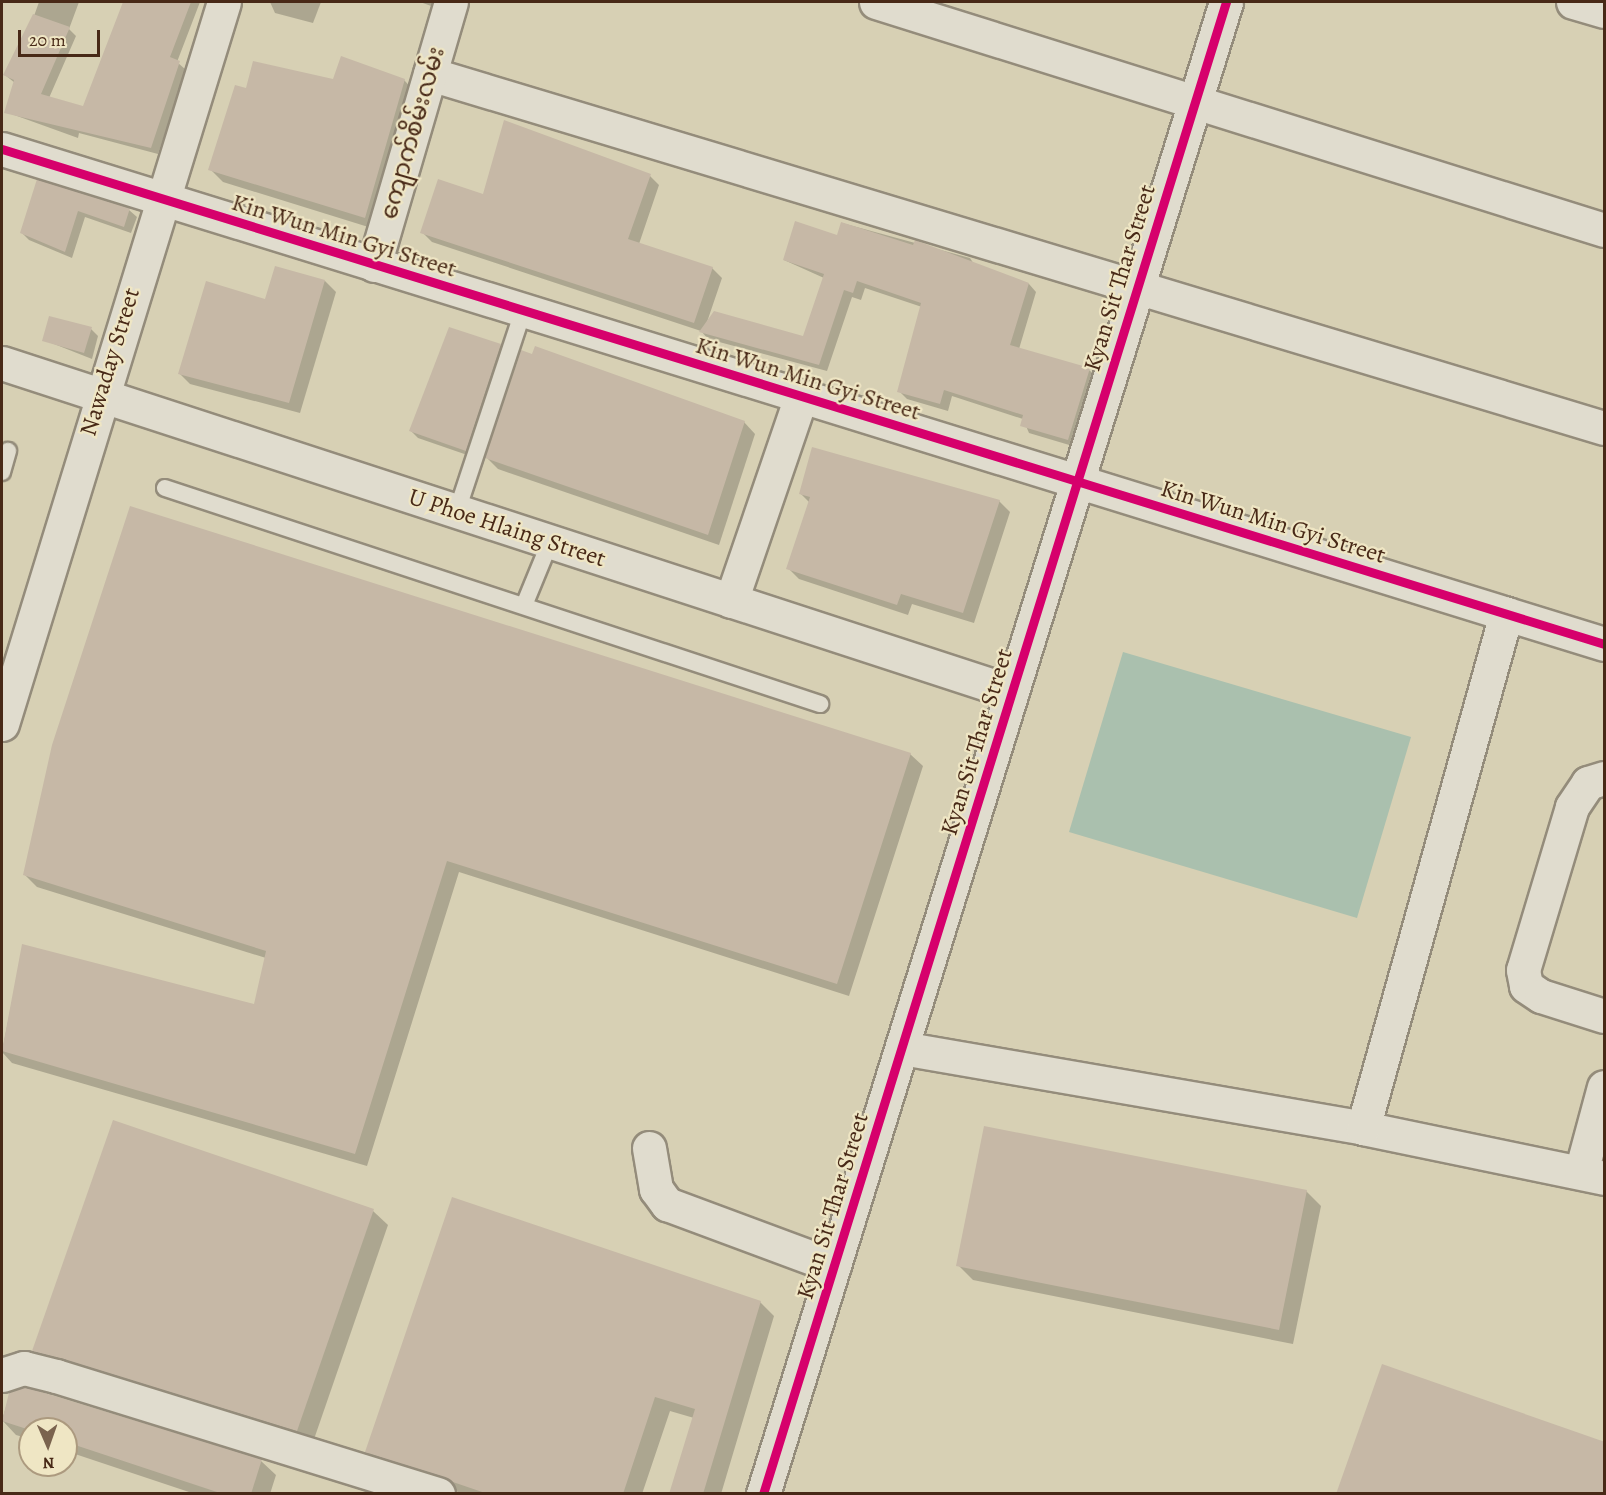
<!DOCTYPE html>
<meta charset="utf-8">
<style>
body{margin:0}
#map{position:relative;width:1606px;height:1495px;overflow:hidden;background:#d7d0b4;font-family:Alegreya,"Noto Sans Myanmar",serif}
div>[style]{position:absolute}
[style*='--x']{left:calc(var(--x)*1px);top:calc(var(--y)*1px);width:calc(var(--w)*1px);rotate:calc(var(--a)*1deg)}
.water>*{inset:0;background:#aac0ae}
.shadow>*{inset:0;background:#0003}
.building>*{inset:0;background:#c6b8a6}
.roads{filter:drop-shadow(2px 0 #948c7b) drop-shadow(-2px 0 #948c7b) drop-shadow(0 2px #948c7b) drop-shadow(0 -2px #948c7b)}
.lane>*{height:16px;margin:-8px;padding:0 8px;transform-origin:8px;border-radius:8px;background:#e0dcce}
.street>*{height:33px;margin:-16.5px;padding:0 16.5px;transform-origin:16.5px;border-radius:16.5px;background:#e0dcce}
.cycleway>*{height:9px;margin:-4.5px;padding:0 4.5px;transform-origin:4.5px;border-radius:4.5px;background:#d6006c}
span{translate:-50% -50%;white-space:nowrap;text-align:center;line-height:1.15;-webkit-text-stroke:4.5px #efe6c4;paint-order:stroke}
.street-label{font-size:24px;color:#482917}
.frame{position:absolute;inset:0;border:3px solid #482917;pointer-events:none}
.north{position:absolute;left:18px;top:1417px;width:60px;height:60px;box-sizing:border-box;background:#efe6c4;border:2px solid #ac9a7f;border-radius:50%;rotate:178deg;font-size:16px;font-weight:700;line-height:24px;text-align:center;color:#482917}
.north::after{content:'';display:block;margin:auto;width:21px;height:27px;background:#7a634e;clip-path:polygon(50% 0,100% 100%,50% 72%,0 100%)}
.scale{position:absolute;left:18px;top:30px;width:82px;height:27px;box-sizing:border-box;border:3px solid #482917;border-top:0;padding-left:8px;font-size:18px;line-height:21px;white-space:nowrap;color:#482917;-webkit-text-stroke:4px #efe6c4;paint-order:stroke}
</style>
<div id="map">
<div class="water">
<i style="clip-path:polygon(1123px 652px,1411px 737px,1357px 918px,1069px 832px)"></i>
</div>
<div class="shadow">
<i style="clip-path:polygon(39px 2px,79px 2px,69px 29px,76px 36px,49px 98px,84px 108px,124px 2px,200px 2px,177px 62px,186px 70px,158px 154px,79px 133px,78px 138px,6px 112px,15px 83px,5px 75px,24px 44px)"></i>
<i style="clip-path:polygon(270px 2px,321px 2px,313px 23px,275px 13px)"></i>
<i style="clip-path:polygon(420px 2px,436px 2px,434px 7px)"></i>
<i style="clip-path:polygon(404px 80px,417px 94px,378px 230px,223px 182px,210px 169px,247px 90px,334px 81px)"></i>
<i style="clip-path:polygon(650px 176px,659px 185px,639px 244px,712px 268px,722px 278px,707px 322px,804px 337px,824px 278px,784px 260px,838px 237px,842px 223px,970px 258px,977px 269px,1029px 284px,1036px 292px,1019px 349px,1089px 370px,1097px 377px,1076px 447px,1029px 433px,1023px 419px,952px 396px,948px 411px,907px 399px,899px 391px,922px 307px,865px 288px,861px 300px,852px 297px,827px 371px,708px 339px,701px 331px,432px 242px,422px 232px,484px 196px)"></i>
<i style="clip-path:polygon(38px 181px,129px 210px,137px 217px,131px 233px,85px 217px,72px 258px,29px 240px,21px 232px)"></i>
<i style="clip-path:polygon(325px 281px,336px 292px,300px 413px,190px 384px,179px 373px,266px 301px)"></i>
<i style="clip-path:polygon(91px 329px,98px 336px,92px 359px,44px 340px)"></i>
<i style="clip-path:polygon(500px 345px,508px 352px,473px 457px,418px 438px,411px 431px)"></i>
<i style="clip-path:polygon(533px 355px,744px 422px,755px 434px,719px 545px,498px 469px,487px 458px)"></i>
<i style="clip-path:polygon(800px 493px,999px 501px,1010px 512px,974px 623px,912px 604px,908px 615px,799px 579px,788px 568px,810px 503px)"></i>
<i style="clip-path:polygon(910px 754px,923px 766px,849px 996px,459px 872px,367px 1166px,12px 1063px,2px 1052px,23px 946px,255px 1006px,266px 958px,37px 887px,25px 875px)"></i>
<i style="clip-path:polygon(1306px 1191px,1321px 1206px,1293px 1344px,973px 1280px,958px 1265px)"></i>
<i style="clip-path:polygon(373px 1211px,388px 1225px,312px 1445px,49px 1365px,34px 1350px)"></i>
<i style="clip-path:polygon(760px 1302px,774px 1316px,721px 1494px,671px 1494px,694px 1418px,670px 1411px,642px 1494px,464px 1494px,381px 1466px,367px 1451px)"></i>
<i style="clip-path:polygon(10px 1394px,261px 1461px,276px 1475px,270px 1494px,195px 1494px,66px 1451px,66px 1429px,30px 1429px,30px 1439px,16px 1435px,2px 1420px)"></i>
</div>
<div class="building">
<i style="clip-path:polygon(123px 2px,191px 2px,170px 57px,180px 61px,151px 148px,4px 113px,14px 80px,3px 75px,33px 14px,70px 27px,41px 94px,83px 106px)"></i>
<i style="clip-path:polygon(341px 56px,405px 79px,365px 218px,208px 170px,235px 85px,246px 88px,253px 61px,333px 79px)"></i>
<i style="clip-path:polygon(504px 120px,651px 174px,628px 239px,713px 267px,694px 323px,420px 233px,438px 179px,483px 194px)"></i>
<i style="clip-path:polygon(37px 179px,130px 208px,124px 227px,78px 211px,65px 252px,20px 233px)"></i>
<i style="clip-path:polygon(795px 221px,837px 235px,841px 222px,913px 245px,915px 240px,1029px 283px,1010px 345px,1090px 368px,1068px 440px,1020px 426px,1023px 415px,944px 390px,940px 404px,897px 392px,921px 303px,857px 281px,853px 293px,844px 290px,819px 365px,699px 332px,714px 311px,803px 336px,824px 274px,783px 260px)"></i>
<i style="clip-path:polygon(275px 266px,325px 280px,289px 403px,178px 374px,206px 281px,265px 299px)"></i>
<i style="clip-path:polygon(49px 316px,92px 327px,84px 353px,42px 341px)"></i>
<i style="clip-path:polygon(449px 327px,501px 344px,466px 451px,409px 431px)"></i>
<i style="clip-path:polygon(535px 346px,745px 421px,708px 535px,485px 458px,521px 350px,532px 354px)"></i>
<i style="clip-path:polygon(812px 447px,1000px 500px,963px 613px,901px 594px,897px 605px,786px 569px,810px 497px,799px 494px)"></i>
<i style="clip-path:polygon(130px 506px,911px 753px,837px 984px,447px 861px,355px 1154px,2px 1051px,22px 944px,254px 1004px,266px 951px,23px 875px,52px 745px)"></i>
<i style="clip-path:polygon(113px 1120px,374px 1209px,297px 1431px,32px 1351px)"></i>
<i style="clip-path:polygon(984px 1126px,1307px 1190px,1279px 1330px,956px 1266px)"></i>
<i style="clip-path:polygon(452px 1197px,761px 1301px,703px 1494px,669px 1494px,695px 1409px,655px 1397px,623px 1494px,488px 1494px,365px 1452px)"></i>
<i style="clip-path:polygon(1382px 1364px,1605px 1442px,1605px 1494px,1336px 1494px)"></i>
<i style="clip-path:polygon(25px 1387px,262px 1459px,251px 1494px,223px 1494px,66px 1442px,66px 1429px,30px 1430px,2px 1421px,9px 1393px)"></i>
</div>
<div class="roads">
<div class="lane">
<i style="--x:2;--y:472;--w:22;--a:-74"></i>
<i style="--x:165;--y:488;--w:690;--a:18.25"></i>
<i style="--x:457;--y:511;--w:211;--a:-71.7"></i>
<i style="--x:525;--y:603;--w:66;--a:-67.7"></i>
</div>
<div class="street">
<i style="--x:876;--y:2;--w:763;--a:17.39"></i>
<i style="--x:1573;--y:2;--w:32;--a:16"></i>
<i style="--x:430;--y:74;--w:1226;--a:16.78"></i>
<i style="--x:2;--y:149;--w:1677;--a:17.17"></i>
<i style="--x:374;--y:265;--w:274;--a:-73.7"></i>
<i style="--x:2;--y:363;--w:1062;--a:18.04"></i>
<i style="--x:731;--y:601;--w:216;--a:-71.1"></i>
<i style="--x:2;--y:724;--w:755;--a:-72.91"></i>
<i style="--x:1604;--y:778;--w:17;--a:163"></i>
<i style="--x:1588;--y:783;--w:29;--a:124"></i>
<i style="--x:1572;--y:807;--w:170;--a:106.7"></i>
<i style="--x:1523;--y:970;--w:16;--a:79"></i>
<i style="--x:1526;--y:986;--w:18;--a:34"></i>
<i style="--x:1541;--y:996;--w:66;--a:17.6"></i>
<i style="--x:902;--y:1048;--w:468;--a:9.8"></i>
<i style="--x:1363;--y:1128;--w:246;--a:11.7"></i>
<i style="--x:1363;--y:1128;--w:534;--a:-74.45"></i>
<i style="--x:649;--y:1148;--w:42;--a:80.3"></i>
<i style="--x:656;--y:1189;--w:19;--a:54"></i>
<i style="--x:667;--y:1204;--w:178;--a:20.4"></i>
<i style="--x:1581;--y:1172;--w:88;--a:-74.9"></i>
<i style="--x:2;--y:1375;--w:23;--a:-18"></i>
<i style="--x:24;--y:1368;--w:33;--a:14"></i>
<i style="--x:56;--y:1376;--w:400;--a:17.2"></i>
<i style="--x:763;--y:1494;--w:1562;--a:-72.76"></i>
</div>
</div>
<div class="cycleway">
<i style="--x:2;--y:149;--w:1677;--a:17.17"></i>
<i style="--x:763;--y:1494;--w:1562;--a:-72.76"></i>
</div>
<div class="street-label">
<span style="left:413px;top:133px;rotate:-74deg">ကျောက်စိမ်းလမ်း</span>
<span style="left:344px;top:236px;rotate:17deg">Kin Wun Min Gyi Street</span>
<span style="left:1120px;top:278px;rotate:-73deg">Kyan Sit Thar Street</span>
<span style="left:110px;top:362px;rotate:-73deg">Nawaday Street</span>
<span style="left:808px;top:379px;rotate:17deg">Kin Wun Min Gyi Street</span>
<span style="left:1273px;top:522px;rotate:17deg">Kin Wun Min Gyi Street</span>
<span style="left:507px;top:528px;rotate:18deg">U Phoe Hlaing Street</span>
<span style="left:977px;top:742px;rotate:-73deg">Kyan Sit Thar Street</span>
<span style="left:833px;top:1206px;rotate:-73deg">Kyan Sit Thar Street</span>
</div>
<div class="frame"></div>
<div class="north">N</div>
<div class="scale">20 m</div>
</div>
